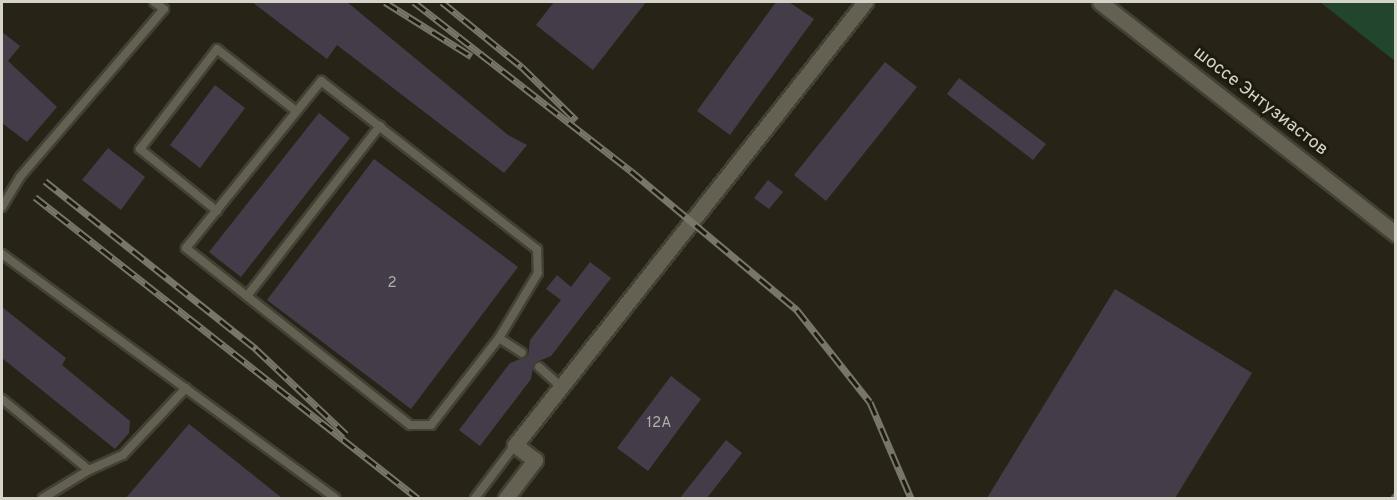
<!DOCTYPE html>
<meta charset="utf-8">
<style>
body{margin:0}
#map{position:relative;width:1397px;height:500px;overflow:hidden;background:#272417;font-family:Overpass,sans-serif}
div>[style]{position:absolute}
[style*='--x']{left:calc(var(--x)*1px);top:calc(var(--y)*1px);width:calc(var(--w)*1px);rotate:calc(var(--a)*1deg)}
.green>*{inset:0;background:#22452d}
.building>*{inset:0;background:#443d49}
.path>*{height:4px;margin-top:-2px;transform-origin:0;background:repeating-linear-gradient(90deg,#626054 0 4.5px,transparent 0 7.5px)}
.roads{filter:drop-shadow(2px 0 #434036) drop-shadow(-2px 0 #434036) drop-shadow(0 2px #434036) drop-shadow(0 -2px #434036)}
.lane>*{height:8px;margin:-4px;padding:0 4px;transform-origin:4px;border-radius:4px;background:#646152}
.street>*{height:15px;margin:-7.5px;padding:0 7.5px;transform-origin:7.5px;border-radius:7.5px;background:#646152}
.secondary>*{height:15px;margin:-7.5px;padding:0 7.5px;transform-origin:7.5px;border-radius:7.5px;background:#646152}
.rail>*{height:7px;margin-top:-3.5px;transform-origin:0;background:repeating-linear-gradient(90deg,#1e1b0e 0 14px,#78766b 0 28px);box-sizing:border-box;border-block:2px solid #78766b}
span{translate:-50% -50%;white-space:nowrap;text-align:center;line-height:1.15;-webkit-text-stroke:6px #1e1b0e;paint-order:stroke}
.number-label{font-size:15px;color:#b0ada9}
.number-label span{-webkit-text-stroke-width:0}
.street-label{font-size:18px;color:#d4d2c9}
.frame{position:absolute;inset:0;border:3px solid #d4d2c9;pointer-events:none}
</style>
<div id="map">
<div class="green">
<i style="clip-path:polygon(1320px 2px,1395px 2px,1395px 61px)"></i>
</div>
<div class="building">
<i style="clip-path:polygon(252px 2px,347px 2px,508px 135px,527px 145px,504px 173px,337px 45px,327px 59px)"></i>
<i style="clip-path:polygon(554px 2px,646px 2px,593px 70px,536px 25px)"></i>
<i style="clip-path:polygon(776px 2px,789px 2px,814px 19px,730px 135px,697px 111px)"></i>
<i style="clip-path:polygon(2px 32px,20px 46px,8px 61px,57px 107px,27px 142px,2px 123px)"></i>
<i style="clip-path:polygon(885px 62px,917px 87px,826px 201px,794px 175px)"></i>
<i style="clip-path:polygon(959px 78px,1046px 144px,1033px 160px,947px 94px)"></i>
<i style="clip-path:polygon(215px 85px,245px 108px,200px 168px,170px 145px)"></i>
<i style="clip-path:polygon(319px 113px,350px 138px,241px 277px,209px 252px)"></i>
<i style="clip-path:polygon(108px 148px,145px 177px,121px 210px,82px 180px)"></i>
<i style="clip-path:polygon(374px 159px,518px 267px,411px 409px,267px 300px)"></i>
<i style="clip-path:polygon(768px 180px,783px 192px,769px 209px,754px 198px)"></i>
<i style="clip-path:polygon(590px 262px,611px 278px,551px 356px,534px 363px,531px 379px,480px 446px,459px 430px,510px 363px,528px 356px,530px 340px,561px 300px,546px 289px,557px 275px,571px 287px)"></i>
<i style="clip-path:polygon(1115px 289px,1252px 373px,1175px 498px,987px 498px)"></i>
<i style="clip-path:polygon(2px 307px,66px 358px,62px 365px,130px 421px,129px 433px,115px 449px,2px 358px)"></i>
<i style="clip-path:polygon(671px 376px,701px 399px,648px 471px,617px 448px)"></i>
<i style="clip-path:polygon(189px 424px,282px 498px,126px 498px)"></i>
<i style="clip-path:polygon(726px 440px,742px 453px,707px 498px,680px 498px)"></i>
</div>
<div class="path">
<i style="--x:1392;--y:498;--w:6;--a:-45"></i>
</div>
<div class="roads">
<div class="lane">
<i style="--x:321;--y:81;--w:274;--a:37.9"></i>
<i style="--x:537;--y:249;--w:24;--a:88"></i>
<i style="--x:538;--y:273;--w:76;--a:121"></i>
<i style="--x:499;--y:338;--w:110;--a:128"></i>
<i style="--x:431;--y:425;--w:21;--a:180"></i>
<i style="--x:410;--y:425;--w:285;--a:-141.7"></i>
<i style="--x:186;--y:248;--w:215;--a:-51"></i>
<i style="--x:2;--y:207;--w:35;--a:-59"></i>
<i style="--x:20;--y:177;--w:221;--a:-49.4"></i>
<i style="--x:164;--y:9;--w:12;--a:-145"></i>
<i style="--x:217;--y:211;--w:99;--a:-141.2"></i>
<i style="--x:140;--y:149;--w:126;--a:-52.4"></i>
<i style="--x:217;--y:49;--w:100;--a:38.1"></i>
<i style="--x:2;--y:254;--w:413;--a:36.2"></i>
<i style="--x:247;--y:296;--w:216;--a:-52"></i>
<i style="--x:499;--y:338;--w:27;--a:33"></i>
<i style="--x:539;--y:367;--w:30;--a:42"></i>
<i style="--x:2;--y:399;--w:112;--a:39.2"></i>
<i style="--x:89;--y:470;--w:37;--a:-24"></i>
<i style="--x:123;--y:455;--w:92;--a:-46.8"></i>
<i style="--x:43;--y:498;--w:54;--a:-31.3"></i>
<i style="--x:475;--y:498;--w:66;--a:-53"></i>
</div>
<div class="street">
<i style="--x:506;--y:498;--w:48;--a:-52.7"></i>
<i style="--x:535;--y:460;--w:25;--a:-143"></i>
<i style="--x:515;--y:445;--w:565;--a:-51.69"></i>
</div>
<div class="secondary">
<i style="--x:1100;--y:2;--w:376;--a:38.1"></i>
</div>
</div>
<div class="rail">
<i style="--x:385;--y:2;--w:102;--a:32.1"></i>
<i style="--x:414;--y:2;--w:275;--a:37.9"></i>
<i style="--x:631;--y:171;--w:217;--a:39.9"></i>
<i style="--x:797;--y:310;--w:117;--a:51.6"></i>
<i style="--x:870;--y:402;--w:104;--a:66.9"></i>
<i style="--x:442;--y:2;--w:103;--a:39.1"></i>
<i style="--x:522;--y:67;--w:76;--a:44.5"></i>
<i style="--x:45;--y:181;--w:270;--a:38.5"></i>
<i style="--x:256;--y:349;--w:124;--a:43.4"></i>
<i style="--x:35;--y:197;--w:487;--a:38.2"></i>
</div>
<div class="number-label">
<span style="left:392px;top:284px">2</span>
<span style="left:659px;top:424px">12А</span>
</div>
<div class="street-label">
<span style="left:1260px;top:102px;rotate:38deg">шоссе Энтузиастов</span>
</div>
<div class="frame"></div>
</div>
